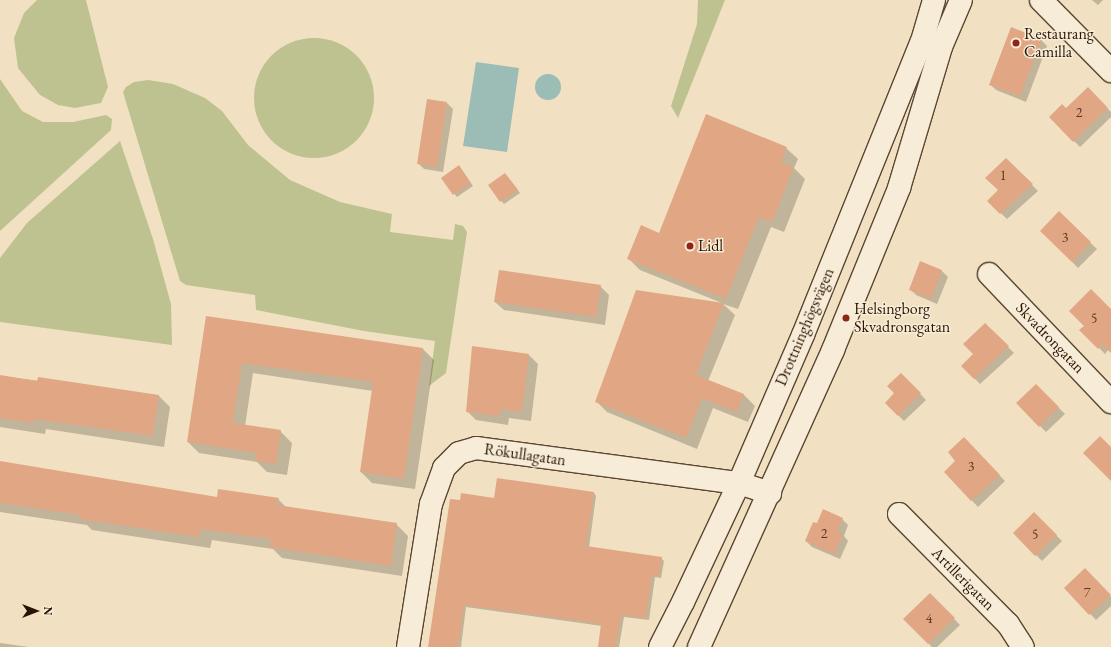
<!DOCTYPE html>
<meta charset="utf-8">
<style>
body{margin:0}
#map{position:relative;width:1111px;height:647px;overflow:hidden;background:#f1e1c2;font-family:"EB Garamond",serif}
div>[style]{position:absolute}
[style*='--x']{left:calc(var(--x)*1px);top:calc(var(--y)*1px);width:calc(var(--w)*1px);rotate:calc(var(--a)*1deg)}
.green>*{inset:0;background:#bec290}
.round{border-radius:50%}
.water>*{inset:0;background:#9bbdb5}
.shadow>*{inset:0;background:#0003}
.building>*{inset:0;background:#e1a785}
.roads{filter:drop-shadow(1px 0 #5c4631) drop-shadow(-1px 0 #5c4631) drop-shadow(0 1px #5c4631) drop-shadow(0 -1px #5c4631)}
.minor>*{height:22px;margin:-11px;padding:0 11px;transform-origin:11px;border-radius:11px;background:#f6ecd7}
.tertiary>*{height:22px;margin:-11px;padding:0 11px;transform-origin:11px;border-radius:11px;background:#f6ecd7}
.dots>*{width:11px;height:11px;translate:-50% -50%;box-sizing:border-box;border:2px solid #f6ecd7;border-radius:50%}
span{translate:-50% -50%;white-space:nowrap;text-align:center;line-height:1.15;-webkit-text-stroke:3px #f6ecd7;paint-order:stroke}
.number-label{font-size:14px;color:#583822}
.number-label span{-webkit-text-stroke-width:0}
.poi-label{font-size:16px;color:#2a1301}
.left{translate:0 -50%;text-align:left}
.street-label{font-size:16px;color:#2a1301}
.north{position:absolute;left:16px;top:591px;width:40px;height:40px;-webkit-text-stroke:3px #f6ecd7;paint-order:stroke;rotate:90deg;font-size:11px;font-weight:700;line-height:16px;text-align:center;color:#2a1301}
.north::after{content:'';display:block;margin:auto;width:14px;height:18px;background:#2a1301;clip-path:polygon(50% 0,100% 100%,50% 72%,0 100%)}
</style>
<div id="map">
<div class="green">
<i style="clip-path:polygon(37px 0,86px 0,108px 87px,101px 103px,75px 108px,58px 105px,40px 95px,18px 68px,14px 38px,24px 13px)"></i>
<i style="clip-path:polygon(698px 0,725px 0,678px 118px,671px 106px,697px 24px)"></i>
<i class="round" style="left:254px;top:38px;width:120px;height:120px"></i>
<i style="clip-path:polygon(0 79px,22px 111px,43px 122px,73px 122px,106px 115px,112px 119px,111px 130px,0 231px)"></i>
<i style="clip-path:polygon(148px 80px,173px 84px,205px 98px,222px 111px,248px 145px,290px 180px,340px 202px,392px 214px,390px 232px,453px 240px,455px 224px,463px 226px,467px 232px,446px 373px,429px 386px,435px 341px,364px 331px,256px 310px,255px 295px,186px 285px,180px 281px,123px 92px,126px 87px,134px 82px)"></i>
<i style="clip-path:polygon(120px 141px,153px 239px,171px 304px,172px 345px,0 322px,0 258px,27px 223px)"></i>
</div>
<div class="water">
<i style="clip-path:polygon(476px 62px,519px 68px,507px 152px,463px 146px)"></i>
<i class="round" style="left:535px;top:74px;width:26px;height:26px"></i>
</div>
<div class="shadow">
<i style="clip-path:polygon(1092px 0,1103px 0,1098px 5px)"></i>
<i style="clip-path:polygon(1041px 40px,1047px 46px,1026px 102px,996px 90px,990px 84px)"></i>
<i style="clip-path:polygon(1088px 88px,1111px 112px,1111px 117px,1080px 147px,1050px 117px,1066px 110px)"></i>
<i style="clip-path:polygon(447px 103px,453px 109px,443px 172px,424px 169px,418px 163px)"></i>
<i style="clip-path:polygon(786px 148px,798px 159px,794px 168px,805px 179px,784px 232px,771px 227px,738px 309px,723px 304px,735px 315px,708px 381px,744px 395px,755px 406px,748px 422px,713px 408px,697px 449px,607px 412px,596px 401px,722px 303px,640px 270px,629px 259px,660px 234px)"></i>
<i style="clip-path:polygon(1006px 159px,1038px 191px,1007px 219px,988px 201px,999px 190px)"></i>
<i style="clip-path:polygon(461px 169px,473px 186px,457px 197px,442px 178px)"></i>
<i style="clip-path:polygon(508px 177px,520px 193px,504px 204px,489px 186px)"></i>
<i style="clip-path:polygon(1059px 213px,1097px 249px,1078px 268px,1042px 231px)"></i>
<i style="clip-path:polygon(920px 262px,942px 271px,948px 277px,937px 304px,916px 295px,910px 289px)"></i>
<i style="clip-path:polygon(600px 286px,609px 295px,605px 325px,504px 310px,495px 302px)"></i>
<i style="clip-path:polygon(1111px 310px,1111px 351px,1109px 349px,1105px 354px,1081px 330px)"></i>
<i style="clip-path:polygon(207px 317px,423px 349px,434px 360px,415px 489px,372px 483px,361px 472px,373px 391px,253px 373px,245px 426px,280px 431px,292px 443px,287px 475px,267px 472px,257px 462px,199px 453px,188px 442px)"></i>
<i style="clip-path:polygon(985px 324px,1014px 353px,980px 384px,962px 366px,974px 354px)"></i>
<i style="clip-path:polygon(529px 355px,538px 364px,531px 421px,509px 418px,508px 425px,476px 420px,467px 411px)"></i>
<i style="clip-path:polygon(901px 374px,926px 400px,904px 421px,886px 403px,896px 393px)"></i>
<i style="clip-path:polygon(0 376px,159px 396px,170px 407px,164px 447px,46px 429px,45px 434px,0 427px)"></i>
<i style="clip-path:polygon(1036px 385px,1065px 414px,1046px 432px,1017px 403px)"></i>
<i style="clip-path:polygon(964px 438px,1005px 481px,978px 507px,945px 472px,957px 461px)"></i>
<i style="clip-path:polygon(0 462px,218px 498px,278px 499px,287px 508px,396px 524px,408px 536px,402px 576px,282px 558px,273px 549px,212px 540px,210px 548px,92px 530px,87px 525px,0 512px)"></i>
<i style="clip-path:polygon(594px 493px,596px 496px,589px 548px,661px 558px,664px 561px,661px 578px,655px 577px,649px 620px,624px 617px,619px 647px,599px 647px,602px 626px,466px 607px,461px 647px,429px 647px,461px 501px)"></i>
<i style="clip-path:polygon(1034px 513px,1062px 541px,1042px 561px,1014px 533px)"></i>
<i style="clip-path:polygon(842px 519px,848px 525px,844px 536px,848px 541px,840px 559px,812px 547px,806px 541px,818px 525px)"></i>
<i style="clip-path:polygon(1085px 570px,1111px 597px,1111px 606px,1096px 620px,1066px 588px)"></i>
<i style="clip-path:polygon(930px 594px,960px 625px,937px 647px,932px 647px,905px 619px)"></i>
<i style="clip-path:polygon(0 643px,29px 647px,0 647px)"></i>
</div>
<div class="building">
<i style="clip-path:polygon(1011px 27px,1042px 39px,1020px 96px,989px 85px)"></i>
<i style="clip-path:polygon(1088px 87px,1108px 108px,1073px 142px,1049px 117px,1062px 104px,1066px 108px)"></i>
<i style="clip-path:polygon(427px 99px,447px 102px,437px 167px,417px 164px)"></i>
<i style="clip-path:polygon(706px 114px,787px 147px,781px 162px,794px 167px,772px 222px,759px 217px,726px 299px,627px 259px,641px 225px,659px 233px)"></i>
<i style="clip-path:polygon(1006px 158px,1033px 184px,1000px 214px,987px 201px,998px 190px,985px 178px)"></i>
<i style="clip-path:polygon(459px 165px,471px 183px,453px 195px,441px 178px)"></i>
<i style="clip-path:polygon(505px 173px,518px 190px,500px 202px,488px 185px)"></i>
<i style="clip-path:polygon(1059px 211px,1091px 242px,1072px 262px,1040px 231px)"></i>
<i style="clip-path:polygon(920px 261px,942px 270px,931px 299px,909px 290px)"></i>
<i style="clip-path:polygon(499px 270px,601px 285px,596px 317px,494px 302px)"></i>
<i style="clip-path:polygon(1091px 289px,1111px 309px,1111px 353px,1102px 344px,1098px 349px,1079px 330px,1084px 326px,1069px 311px)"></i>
<i style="clip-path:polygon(636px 290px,724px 303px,696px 375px,744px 394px,737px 412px,702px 398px,686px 438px,595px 402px)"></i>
<i style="clip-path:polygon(206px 316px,423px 348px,404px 479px,360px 472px,373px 382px,242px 363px,233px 423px,281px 430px,276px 464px,255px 461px,256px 453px,187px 442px)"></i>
<i style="clip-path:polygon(985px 323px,1009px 346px,974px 379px,961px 366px,973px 354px,963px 344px)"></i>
<i style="clip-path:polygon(472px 346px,529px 354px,522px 412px,500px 409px,499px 416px,466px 412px)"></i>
<i style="clip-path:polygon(901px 373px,921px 393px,898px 416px,885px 403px,894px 393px,887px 386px)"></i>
<i style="clip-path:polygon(0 375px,37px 381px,38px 377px,159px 395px,153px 436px,34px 419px,34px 423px,0 418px)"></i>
<i style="clip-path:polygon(1036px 384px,1059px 407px,1039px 427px,1016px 403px)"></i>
<i style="clip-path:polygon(1100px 436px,1111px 447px,1111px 481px,1083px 453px)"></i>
<i style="clip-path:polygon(964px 437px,1000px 475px,971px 501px,944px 472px,955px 461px,948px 452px)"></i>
<i style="clip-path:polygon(0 461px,217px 497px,218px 489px,279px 498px,277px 505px,397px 523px,391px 566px,270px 547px,271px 539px,200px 529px,199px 537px,79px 519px,80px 515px,0 503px)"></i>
<i style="clip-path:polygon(497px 478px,594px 492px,586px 546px,662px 557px,659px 576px,652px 575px,646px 618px,621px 615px,616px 647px,598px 647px,601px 624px,464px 605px,458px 647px,428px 647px,450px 499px,460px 500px,461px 493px,494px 498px)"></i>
<i style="clip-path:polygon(823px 509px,843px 518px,837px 532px,843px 534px,834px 554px,805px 541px,813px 522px,817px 523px)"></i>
<i style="clip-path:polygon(1034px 512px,1057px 535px,1035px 556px,1013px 533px)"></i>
<i style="clip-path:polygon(1085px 568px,1111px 595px,1089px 615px,1064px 588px)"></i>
<i style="clip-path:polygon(930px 593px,955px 618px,928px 644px,903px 619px)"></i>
</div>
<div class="roads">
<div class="minor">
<i style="--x:1041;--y:0;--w:100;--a:45.4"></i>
<i style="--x:989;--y:274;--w:177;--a:46.4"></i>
<i style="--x:899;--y:514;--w:155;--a:45.3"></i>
<i style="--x:1008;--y:624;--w:27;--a:57"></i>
<i style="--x:408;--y:647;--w:145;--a:-80.9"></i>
<i style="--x:431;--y:504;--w:38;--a:-70"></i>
<i style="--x:444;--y:468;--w:21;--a:-45"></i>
<i style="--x:459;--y:453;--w:18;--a:-16"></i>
<i style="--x:476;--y:448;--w:265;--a:7.6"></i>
<i style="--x:739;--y:483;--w:33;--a:18"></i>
</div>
<div class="tertiary">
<i style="--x:660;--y:647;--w:51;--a:-62.9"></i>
<i style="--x:683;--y:602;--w:132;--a:-64.8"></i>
<i style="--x:739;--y:483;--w:161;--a:-66.6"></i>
<i style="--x:803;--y:335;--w:317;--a:-68"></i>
<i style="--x:922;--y:41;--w:43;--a:-73.7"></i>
<i style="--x:699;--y:647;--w:326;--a:-65.7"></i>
<i style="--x:833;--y:350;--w:175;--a:-67.8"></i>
<i style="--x:899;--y:188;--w:147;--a:-73.4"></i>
<i style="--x:941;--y:47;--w:51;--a:-66.9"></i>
</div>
</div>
<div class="dots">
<i style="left:1016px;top:43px;background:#8f2418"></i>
<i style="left:690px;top:246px;background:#8f2418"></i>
<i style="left:846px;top:318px;background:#8f2418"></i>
</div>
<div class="number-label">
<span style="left:1079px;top:112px">2</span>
<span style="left:1003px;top:175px">1</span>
<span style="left:1065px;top:237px">3</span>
<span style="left:1094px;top:318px">5</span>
<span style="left:971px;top:466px">3</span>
<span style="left:824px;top:533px">2</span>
<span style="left:1035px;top:534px">5</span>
<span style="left:1087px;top:592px">7</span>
<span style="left:929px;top:618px">4</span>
</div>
<div class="poi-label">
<span class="left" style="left:1024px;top:43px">Restaurang<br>Camilla</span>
<span class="left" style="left:698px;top:246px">Lidl</span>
<span class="left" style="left:854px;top:318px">Helsingborg<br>Skvadronsgatan</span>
</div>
<div class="street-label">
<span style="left:805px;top:327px;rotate:-67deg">Drottninghögsvägen</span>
<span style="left:1050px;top:338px;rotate:46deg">Skvadrongatan</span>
<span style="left:525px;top:455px;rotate:8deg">Rökullagatan</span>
<span style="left:963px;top:579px;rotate:45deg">Artillerigatan</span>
</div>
<div class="north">N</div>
</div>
